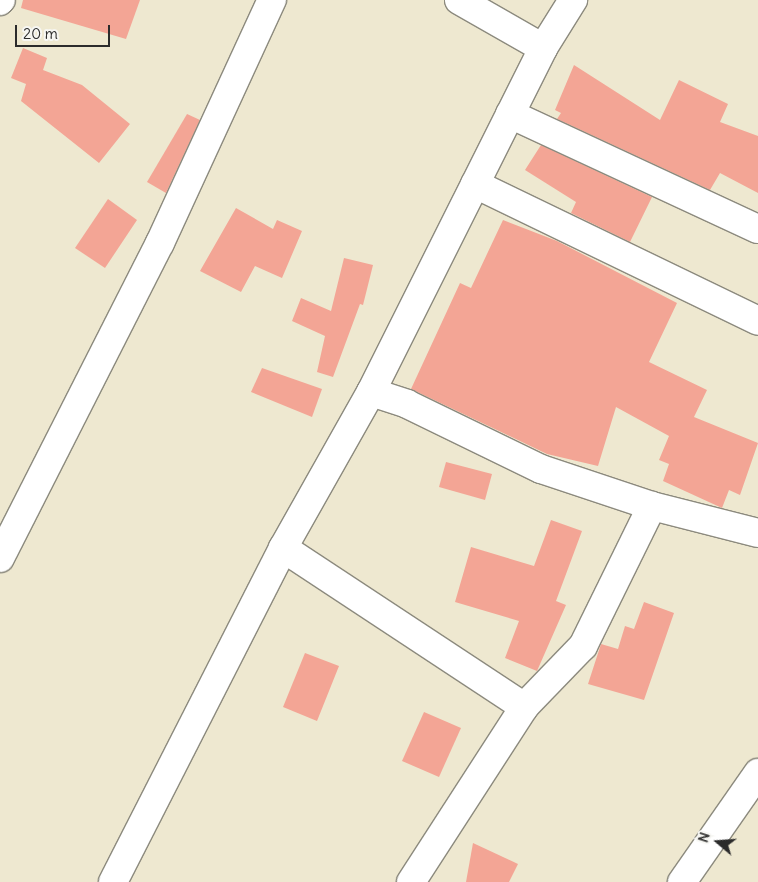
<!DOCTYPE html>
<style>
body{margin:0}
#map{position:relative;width:758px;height:882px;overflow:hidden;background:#eee8d0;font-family:Delius,sans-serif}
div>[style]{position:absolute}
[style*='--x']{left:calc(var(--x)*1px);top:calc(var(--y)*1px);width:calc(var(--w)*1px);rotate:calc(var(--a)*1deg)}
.building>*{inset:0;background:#f3a595}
.roads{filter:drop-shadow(1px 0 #8c8a7e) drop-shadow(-1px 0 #8c8a7e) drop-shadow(0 1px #8c8a7e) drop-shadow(0 -1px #8c8a7e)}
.minor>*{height:28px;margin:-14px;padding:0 14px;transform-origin:14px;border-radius:14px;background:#fff}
span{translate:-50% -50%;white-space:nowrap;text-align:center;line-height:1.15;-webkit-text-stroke:5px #f6f6f2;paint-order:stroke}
.north{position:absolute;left:693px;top:817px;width:50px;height:50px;-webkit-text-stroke:4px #f6f6f2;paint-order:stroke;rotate:288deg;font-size:14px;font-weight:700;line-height:20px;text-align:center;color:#2b2b2b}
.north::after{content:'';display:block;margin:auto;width:18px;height:22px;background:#2b2b2b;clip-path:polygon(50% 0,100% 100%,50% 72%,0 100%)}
.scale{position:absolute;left:15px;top:25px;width:95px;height:22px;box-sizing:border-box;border:2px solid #2b2b2b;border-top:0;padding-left:6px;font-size:15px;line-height:18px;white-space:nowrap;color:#2b2b2b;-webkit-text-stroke:4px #f6f6f2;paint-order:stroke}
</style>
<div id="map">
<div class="building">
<i style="clip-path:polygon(23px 0,140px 0,126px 39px,21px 8px)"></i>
<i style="clip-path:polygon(23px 48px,47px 58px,43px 70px,82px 85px,130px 124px,99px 163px,21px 101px,26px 84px,11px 78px)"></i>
<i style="clip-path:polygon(574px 65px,660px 120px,679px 80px,728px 104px,720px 122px,758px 136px,758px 193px,720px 173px,710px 190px,557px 119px,561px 113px,555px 110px)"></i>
<i style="clip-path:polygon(187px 114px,200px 120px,166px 193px,147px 182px)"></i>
<i style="clip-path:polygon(541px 145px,652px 197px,630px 242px,571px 213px,576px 202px,525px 170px)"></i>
<i style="clip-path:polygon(108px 199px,137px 220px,105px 268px,75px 248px)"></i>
<i style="clip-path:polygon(236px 208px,273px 229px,277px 220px,302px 231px,282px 278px,255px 266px,241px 292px,200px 271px)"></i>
<i style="clip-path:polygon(503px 220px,557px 241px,677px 303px,649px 362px,707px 390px,694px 417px,758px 443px,740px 495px,729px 490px,722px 508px,663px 481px,669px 464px,659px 460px,669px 436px,616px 407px,598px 466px,547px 454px,411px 389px,460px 283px,471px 288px)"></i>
<i style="clip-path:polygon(344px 258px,373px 265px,363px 305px,360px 304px,333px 377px,317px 372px,325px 336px,292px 321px,301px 298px,331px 311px)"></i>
<i style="clip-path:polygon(262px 368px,322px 389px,312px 417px,251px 392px)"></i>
<i style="clip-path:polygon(446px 462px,492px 474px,485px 500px,439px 487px)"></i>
<i style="clip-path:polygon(551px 520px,582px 531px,556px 601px,566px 605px,537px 671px,505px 658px,519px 621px,455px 602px,471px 547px,534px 566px)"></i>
<i style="clip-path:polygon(644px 602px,674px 613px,644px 700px,588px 684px,601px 644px,618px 649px,625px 626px,634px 629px)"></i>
<i style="clip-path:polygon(305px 653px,339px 666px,317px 721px,283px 707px)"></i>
<i style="clip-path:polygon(424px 712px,461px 728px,439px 777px,402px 761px)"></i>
<i style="clip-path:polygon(473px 843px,518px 864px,509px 882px,466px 882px)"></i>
</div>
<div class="roads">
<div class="minor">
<i style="--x:459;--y:0;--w:97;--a:29.7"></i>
<i style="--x:543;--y:48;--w:57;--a:-58"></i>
<i style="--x:0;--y:1;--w:1;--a:-45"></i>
<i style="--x:510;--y:114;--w:273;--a:24.9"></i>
<i style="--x:475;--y:184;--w:314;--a:25.8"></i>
<i style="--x:371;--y:392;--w:385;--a:-63.4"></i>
<i style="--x:283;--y:548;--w:289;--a:33.4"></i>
<i style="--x:0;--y:558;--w:353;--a:-63.1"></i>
<i style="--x:160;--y:243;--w:268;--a:-65.3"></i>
<i style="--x:113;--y:882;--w:375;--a:-63"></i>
<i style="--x:283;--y:548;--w:179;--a:-60.6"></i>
<i style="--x:371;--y:392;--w:38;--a:18"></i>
<i style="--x:407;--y:404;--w:149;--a:25.9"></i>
<i style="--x:541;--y:469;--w:117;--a:18.4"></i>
<i style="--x:652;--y:506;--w:109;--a:14.3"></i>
<i style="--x:411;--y:882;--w:208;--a:-57.1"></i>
<i style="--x:524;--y:707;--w:85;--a:-46"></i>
<i style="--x:583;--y:646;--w:156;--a:-63.8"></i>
<i style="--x:682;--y:882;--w:133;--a:-55.1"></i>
</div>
</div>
<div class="north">N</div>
<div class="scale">20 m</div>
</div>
